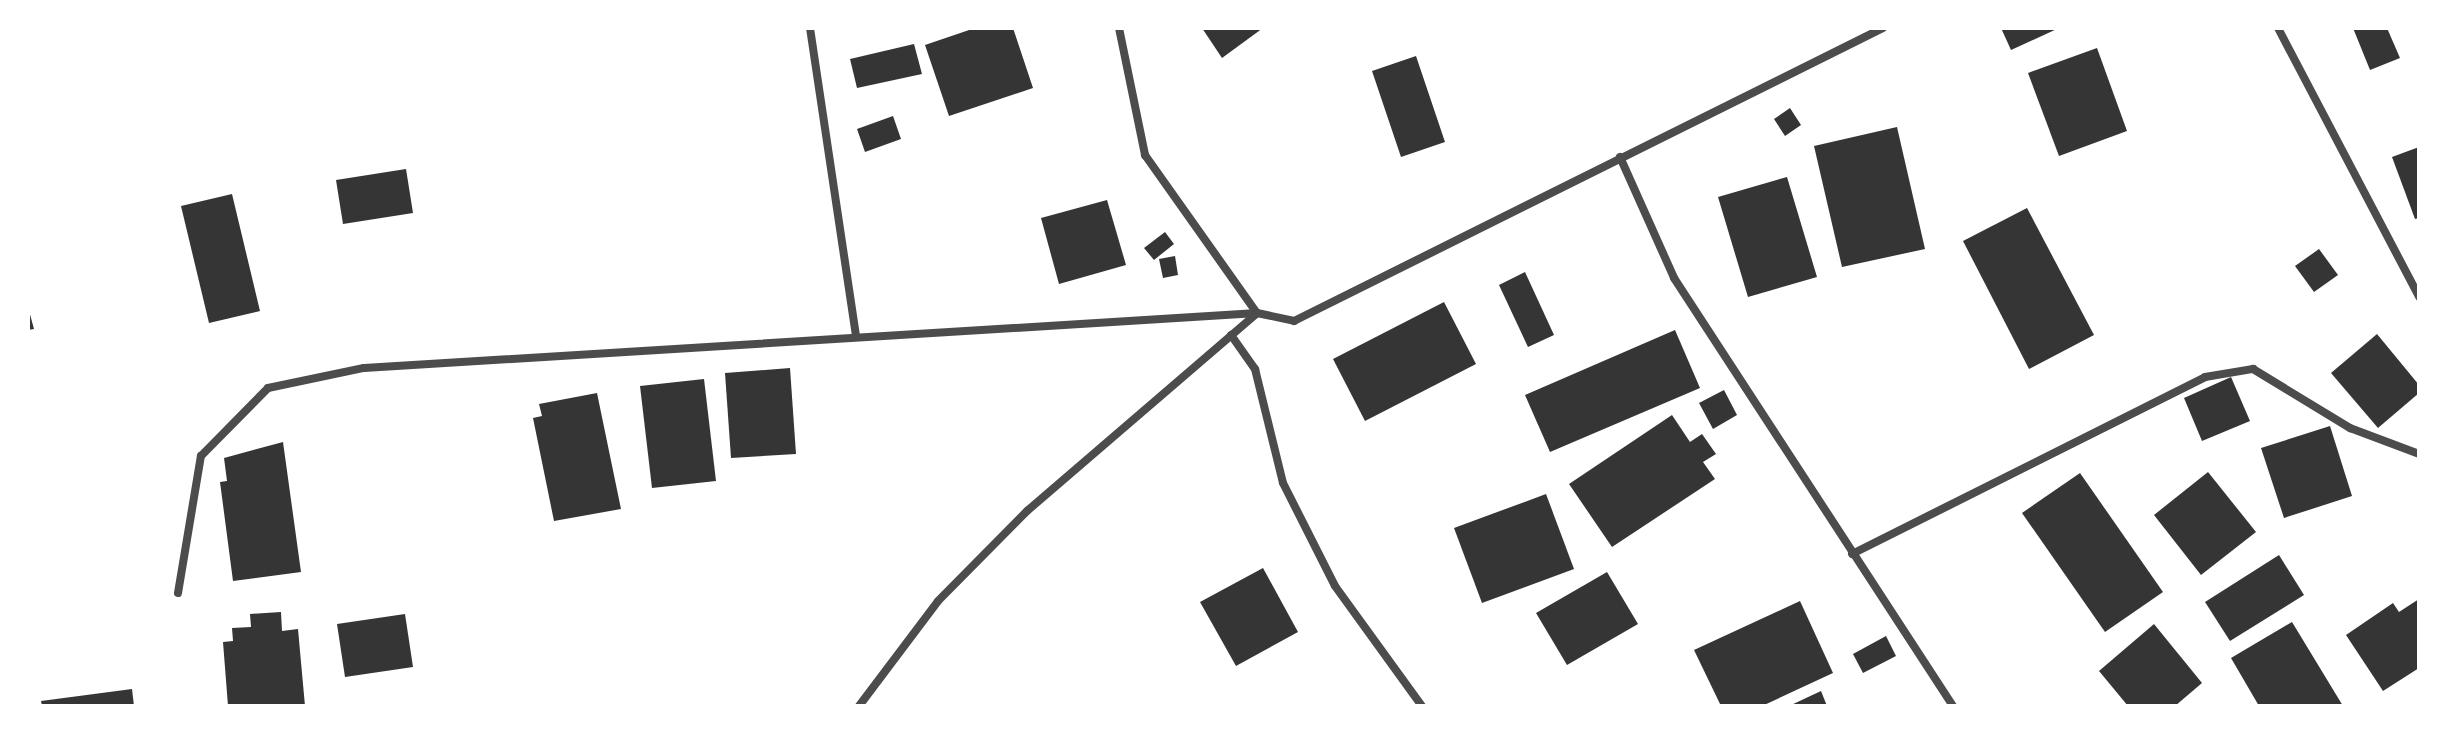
<!DOCTYPE html>
<style>
body{margin:0}
#map{position:relative;width:2447px;height:734px;overflow:hidden;background:#fff;font-family:"Asap Condensed",sans-serif}
div>[style]{position:absolute}
[style*='--x']{left:calc(var(--x)*1px);top:calc(var(--y)*1px);width:calc(var(--w)*1px);rotate:calc(var(--a)*1deg)}
.building>*{inset:0;background:#353535}
.minor>*{height:8px;margin:-4px;padding:0 4px;transform-origin:4px;border-radius:4px;background:#4c4c4c}
span{translate:-50% -50%;white-space:nowrap;text-align:center;line-height:1.15;-webkit-text-stroke:6px #fff;paint-order:stroke}
.frame{position:absolute;inset:0;border:30px solid #fff;pointer-events:none}
</style>
<div id="map">
<div class="building">
<i style="clip-path:polygon(975px 28px,1013px 28px,1033px 88px,949px 116px,925px 45px)"></i>
<i style="clip-path:polygon(1202px 28px,1263px 28px,1222px 58px)"></i>
<i style="clip-path:polygon(2001px 28px,2059px 28px,2011px 50px)"></i>
<i style="clip-path:polygon(2353px 28px,2387px 28px,2400px 58px,2370px 70px)"></i>
<i style="clip-path:polygon(914px 44px,922px 74px,857px 88px,850px 59px)"></i>
<i style="clip-path:polygon(2097px 48px,2127px 131px,2059px 156px,2028px 73px)"></i>
<i style="clip-path:polygon(1416px 56px,1445px 142px,1401px 157px,1372px 71px)"></i>
<i style="clip-path:polygon(1790px 108px,1801px 125px,1785px 136px,1774px 119px)"></i>
<i style="clip-path:polygon(893px 116px,901px 139px,865px 152px,857px 129px)"></i>
<i style="clip-path:polygon(1897px 127px,1925px 249px,1842px 267px,1814px 146px)"></i>
<i style="clip-path:polygon(2419px 147px,2419px 218px,2415px 219px,2392px 157px)"></i>
<i style="clip-path:polygon(406px 169px,413px 213px,343px 224px,336px 180px)"></i>
<i style="clip-path:polygon(1787px 177px,1817px 277px,1748px 297px,1718px 197px)"></i>
<i style="clip-path:polygon(232px 194px,260px 311px,209px 323px,181px 206px)"></i>
<i style="clip-path:polygon(1107px 200px,1126px 265px,1059px 284px,1041px 218px)"></i>
<i style="clip-path:polygon(2027px 208px,2094px 335px,2029px 369px,1963px 241px)"></i>
<i style="clip-path:polygon(1165px 232px,1174px 244px,1154px 260px,1144px 248px)"></i>
<i style="clip-path:polygon(2319px 249px,2338px 275px,2314px 292px,2295px 266px)"></i>
<i style="clip-path:polygon(1175px 256px,1178px 275px,1163px 278px,1159px 259px)"></i>
<i style="clip-path:polygon(1525px 272px,1554px 335px,1528px 347px,1499px 285px)"></i>
<i style="clip-path:polygon(1444px 302px,1476px 364px,1365px 421px,1333px 359px)"></i>
<i style="clip-path:polygon(28px 307px,34px 329px,28px 330px)"></i>
<i style="clip-path:polygon(1675px 330px,1700px 388px,1550px 452px,1525px 395px)"></i>
<i style="clip-path:polygon(2377px 334px,2419px 385px,2419px 393px,2378px 428px,2331px 373px)"></i>
<i style="clip-path:polygon(790px 368px,796px 454px,731px 458px,725px 373px)"></i>
<i style="clip-path:polygon(2231px 377px,2250px 421px,2202px 441px,2184px 398px)"></i>
<i style="clip-path:polygon(704px 379px,716px 481px,652px 488px,640px 386px)"></i>
<i style="clip-path:polygon(1724px 390px,1737px 415px,1713px 429px,1699px 403px)"></i>
<i style="clip-path:polygon(597px 393px,621px 509px,554px 521px,533px 418px,542px 416px,539px 404px)"></i>
<i style="clip-path:polygon(1672px 415px,1690px 442px,1702px 434px,1716px 454px,1703px 462px,1715px 479px,1612px 547px,1569px 484px)"></i>
<i style="clip-path:polygon(2330px 426px,2352px 496px,2284px 518px,2261px 448px)"></i>
<i style="clip-path:polygon(283px 442px,301px 572px,233px 581px,220px 482px,227px 481px,224px 458px)"></i>
<i style="clip-path:polygon(2208px 472px,2256px 532px,2201px 575px,2154px 515px)"></i>
<i style="clip-path:polygon(2080px 473px,2163px 592px,2105px 632px,2022px 513px)"></i>
<i style="clip-path:polygon(1546px 494px,1574px 569px,1482px 603px,1454px 528px)"></i>
<i style="clip-path:polygon(2279px 555px,2304px 595px,2230px 641px,2205px 602px)"></i>
<i style="clip-path:polygon(1263px 568px,1298px 632px,1236px 666px,1200px 602px)"></i>
<i style="clip-path:polygon(1607px 572px,1638px 624px,1567px 665px,1536px 613px)"></i>
<i style="clip-path:polygon(2419px 599px,2419px 668px,2383px 691px,2346px 635px,2393px 603px,2399px 612px)"></i>
<i style="clip-path:polygon(1800px 601px,1833px 673px,1762px 706px,1721px 706px,1694px 650px)"></i>
<i style="clip-path:polygon(281px 612px,282px 631px,298px 629px,305px 706px,228px 706px,223px 642px,233px 641px,232px 628px,251px 627px,250px 614px)"></i>
<i style="clip-path:polygon(405px 614px,413px 667px,345px 677px,337px 624px)"></i>
<i style="clip-path:polygon(2292px 622px,2343px 706px,2259px 706px,2231px 658px)"></i>
<i style="clip-path:polygon(2154px 624px,2202px 683px,2175px 706px,2128px 706px,2099px 671px)"></i>
<i style="clip-path:polygon(1886px 636px,1896px 656px,1863px 673px,1853px 654px)"></i>
<i style="clip-path:polygon(132px 689px,134px 706px,42px 706px,41px 701px)"></i>
<i style="clip-path:polygon(1821px 691px,1827px 706px,1789px 706px)"></i>
</div>
<div class="minor">
<i style="--x:810;--y:28;--w:312;--a:81.5"></i>
<i style="--x:1119;--y:28;--w:130;--a:78.4"></i>
<i style="--x:1145;--y:155;--w:194;--a:54.7"></i>
<i style="--x:2278;--y:28;--w:304;--a:62.3"></i>
<i style="--x:1620;--y:157;--w:133;--a:65.9"></i>
<i style="--x:1674;--y:278;--w:511;--a:56.9"></i>
<i style="--x:1231;--y:335;--w:42;--a:54.8"></i>
<i style="--x:1255;--y:369;--w:117;--a:76.2"></i>
<i style="--x:1283;--y:483;--w:115;--a:63.2"></i>
<i style="--x:1335;--y:586;--w:148;--a:54.1"></i>
<i style="--x:1852;--y:554;--w:395;--a:-26.6"></i>
<i style="--x:2205;--y:377;--w:49;--a:-9.5"></i>
<i style="--x:2253;--y:369;--w:114;--a:31.3"></i>
<i style="--x:2350;--y:428;--w:74;--a:20.6"></i>
<i style="--x:178;--y:593;--w:139;--a:-80.5"></i>
<i style="--x:201;--y:456;--w:95;--a:-45.4"></i>
<i style="--x:268;--y:388;--w:98;--a:-11.8"></i>
<i style="--x:364;--y:368;--w:895;--a:-3.52"></i>
<i style="--x:859;--y:706;--w:131;--a:-53"></i>
<i style="--x:938;--y:601;--w:127;--a:-45.3"></i>
<i style="--x:1027;--y:511;--w:303;--a:-40.7"></i>
<i style="--x:1257;--y:313;--w:38;--a:12"></i>
<i style="--x:1294;--y:321;--w:658;--a:-26.45"></i>
</div>
<div class="frame"></div>
</div>
